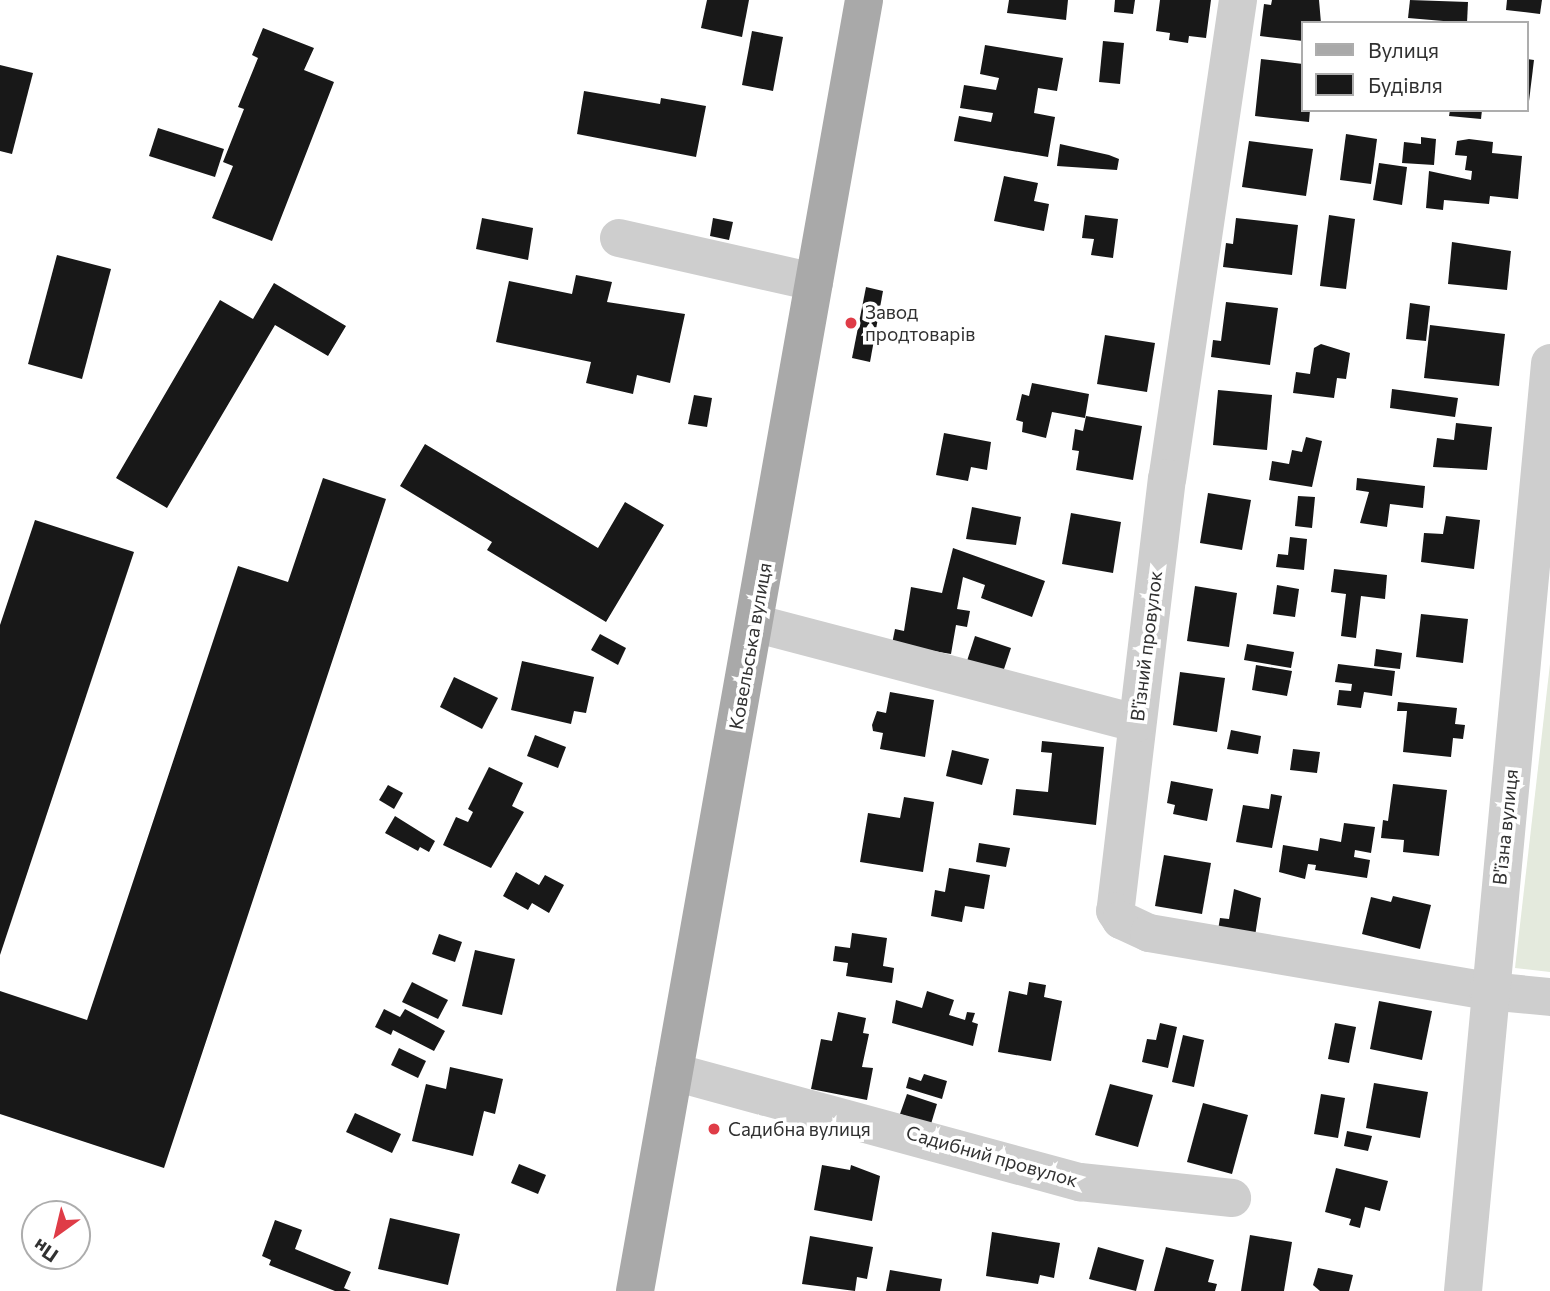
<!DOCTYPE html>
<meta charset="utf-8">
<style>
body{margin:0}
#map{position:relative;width:1550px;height:1291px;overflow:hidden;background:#fff;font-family:Commissioner,sans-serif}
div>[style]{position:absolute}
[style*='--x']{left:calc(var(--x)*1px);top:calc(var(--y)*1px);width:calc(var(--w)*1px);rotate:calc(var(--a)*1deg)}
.green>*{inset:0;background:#e4eadd}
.building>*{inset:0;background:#181818}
.minor>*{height:38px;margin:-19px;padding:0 19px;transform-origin:19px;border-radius:19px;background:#cecece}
.major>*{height:38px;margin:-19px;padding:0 19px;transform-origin:19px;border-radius:19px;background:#a9a9a9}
.dots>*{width:19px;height:19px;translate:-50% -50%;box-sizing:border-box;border:4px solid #fff;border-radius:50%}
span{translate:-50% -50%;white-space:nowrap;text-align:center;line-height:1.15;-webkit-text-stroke:7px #fff;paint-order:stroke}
.poi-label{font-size:19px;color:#313131}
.left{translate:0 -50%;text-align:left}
.street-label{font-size:19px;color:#313131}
.legend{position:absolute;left:1301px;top:21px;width:228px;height:91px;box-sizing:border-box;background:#fff;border:2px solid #adadad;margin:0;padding:9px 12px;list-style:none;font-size:21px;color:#313131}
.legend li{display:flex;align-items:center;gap:14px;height:35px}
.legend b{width:35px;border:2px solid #adadad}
.north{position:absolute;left:21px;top:1200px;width:70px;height:70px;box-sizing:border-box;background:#fff;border:2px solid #adadad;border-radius:50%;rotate:214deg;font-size:19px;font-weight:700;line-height:28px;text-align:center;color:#313131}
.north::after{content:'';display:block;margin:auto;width:24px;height:32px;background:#df3c47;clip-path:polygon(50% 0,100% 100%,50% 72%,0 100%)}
</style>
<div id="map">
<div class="green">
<i style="clip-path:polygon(1550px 664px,1550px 972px,1515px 968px)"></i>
</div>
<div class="building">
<i style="clip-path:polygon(707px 0,749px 0,742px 37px,701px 28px)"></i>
<i style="clip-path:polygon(1009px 0,1068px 0,1066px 20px,1007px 13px)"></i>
<i style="clip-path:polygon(1115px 0,1135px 0,1133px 14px,1114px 12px)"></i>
<i style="clip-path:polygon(1160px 0,1211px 0,1206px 38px,1189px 36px,1188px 43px,1169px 40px,1170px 33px,1156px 31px)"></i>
<i style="clip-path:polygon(1272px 0,1319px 0,1321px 23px,1303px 23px,1303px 41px,1260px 36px,1264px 4px,1271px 5px)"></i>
<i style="clip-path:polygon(1410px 0,1468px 2px,1467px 23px,1408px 18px)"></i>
<i style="clip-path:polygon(1507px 0,1542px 0,1540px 14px,1506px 10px)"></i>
<i style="clip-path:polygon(263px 28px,314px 48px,304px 70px,334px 82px,272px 241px,212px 218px,233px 166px,223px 162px,244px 109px,238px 107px,258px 58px,252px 55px)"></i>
<i style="clip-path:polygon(752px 31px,783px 37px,773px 91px,742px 85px)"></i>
<i style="clip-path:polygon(1103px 41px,1124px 43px,1120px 84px,1099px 82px)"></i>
<i style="clip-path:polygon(985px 45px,1063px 58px,1057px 91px,1038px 88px,1034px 113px,1055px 117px,1048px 157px,954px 141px,959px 116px,991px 122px,993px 113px,960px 108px,964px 85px,996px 90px,999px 78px,980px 74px)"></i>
<i style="clip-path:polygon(1261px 59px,1303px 64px,1303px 110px,1310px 110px,1309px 122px,1255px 116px)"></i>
<i style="clip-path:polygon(1527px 59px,1534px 60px,1529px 101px,1527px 101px)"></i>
<i style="clip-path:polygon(0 65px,33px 73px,12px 154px,0 151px)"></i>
<i style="clip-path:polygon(584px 91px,660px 104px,661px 98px,706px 106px,696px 157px,577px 134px)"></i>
<i style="clip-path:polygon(1450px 110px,1482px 110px,1481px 119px,1449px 116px)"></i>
<i style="clip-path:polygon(158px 128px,224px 149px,215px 177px,149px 156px)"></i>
<i style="clip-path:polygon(1346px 134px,1377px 139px,1371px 184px,1340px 180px)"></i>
<i style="clip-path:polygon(1421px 137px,1436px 139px,1434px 165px,1402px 163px,1404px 142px,1421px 144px)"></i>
<i style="clip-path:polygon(1469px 139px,1493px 142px,1492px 153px,1522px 156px,1518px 199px,1490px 196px,1489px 204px,1444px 200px,1443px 210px,1426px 208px,1429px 171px,1471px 180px,1472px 171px,1465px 170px,1467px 156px,1455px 155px,1457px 141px)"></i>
<i style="clip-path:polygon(1249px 141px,1313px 149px,1306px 196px,1242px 187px)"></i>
<i style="clip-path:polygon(1060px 144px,1109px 155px,1119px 159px,1117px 170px,1057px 166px)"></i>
<i style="clip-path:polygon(1379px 163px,1407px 167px,1402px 205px,1373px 200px)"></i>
<i style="clip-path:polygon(1004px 176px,1038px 183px,1034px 201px,1049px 204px,1044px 231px,994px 221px)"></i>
<i style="clip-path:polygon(1085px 215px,1118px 219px,1113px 258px,1091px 255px,1094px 239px,1082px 238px)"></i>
<i style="clip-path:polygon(1329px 215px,1355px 219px,1346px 289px,1320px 286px)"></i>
<i style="clip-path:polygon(482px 218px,533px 228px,528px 260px,476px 249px)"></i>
<i style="clip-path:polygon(713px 218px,733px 222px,729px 240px,710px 236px)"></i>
<i style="clip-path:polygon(1236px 218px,1298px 225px,1292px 275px,1223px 267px,1226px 243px,1233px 244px)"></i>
<i style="clip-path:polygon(1452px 242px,1511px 251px,1507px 290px,1448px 284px)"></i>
<i style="clip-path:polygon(57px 255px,111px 269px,82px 379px,28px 364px)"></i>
<i style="clip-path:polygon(576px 275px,612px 282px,607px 302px,685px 314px,670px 383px,637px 375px,633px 394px,586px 383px,591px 362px,496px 342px,509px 281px,572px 294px)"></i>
<i style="clip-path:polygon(274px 283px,346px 326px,328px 356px,275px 325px,167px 508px,116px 478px,220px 300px,253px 319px)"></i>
<i style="clip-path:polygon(866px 287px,883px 291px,870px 362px,852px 358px)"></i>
<i style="clip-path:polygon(1226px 302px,1278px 308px,1270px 365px,1211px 357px,1213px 340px,1221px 341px)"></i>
<i style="clip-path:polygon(1410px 303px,1430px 306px,1426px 341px,1406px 339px)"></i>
<i style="clip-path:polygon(1430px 325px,1505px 334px,1499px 386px,1424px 378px)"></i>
<i style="clip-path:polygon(1105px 335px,1155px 343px,1147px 392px,1097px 384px)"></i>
<i style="clip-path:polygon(1321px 344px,1350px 353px,1346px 379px,1337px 378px,1334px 398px,1293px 393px,1296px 372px,1310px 374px,1314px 348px)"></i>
<i style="clip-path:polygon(1032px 383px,1089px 394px,1085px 418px,1052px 412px,1046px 438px,1022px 432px,1023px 422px,1016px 420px,1022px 394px,1029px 396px)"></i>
<i style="clip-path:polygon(1392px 389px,1458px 398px,1455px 417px,1390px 408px)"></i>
<i style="clip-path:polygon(1218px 390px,1272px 395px,1267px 450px,1213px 445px)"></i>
<i style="clip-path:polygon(694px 395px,712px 398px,707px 427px,688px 424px)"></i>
<i style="clip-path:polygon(1086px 416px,1142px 426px,1133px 480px,1076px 470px,1079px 451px,1072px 450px,1075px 429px,1083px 431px)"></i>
<i style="clip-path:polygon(1456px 423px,1492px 427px,1487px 470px,1433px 467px,1437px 438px,1454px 440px)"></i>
<i style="clip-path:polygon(944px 433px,991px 442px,987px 470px,971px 467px,968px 481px,936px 475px)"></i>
<i style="clip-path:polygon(1306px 437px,1322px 441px,1312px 487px,1269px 480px,1272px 461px,1289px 464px,1292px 450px,1302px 452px)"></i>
<i style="clip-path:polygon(425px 444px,598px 548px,625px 502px,664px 525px,606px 622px,487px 550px,492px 542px,400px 486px)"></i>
<i style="clip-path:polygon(323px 478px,386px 499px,164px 1168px,0 1114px,0 991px,87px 1020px,238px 566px,288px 582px)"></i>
<i style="clip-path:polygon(1357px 478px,1425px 486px,1423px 508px,1390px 504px,1387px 527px,1360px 523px,1369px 492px,1356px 490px)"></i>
<i style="clip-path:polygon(1208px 493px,1251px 500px,1242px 550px,1200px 543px)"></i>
<i style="clip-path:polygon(1298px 496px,1315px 497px,1312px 528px,1295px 526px)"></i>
<i style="clip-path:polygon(972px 507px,1021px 517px,1016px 545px,966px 539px)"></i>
<i style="clip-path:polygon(1071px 513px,1121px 522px,1113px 573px,1062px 564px)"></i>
<i style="clip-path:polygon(1446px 516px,1480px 520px,1474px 569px,1421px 562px,1424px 533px,1443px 534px)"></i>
<i style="clip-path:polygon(35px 520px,134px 552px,0 955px,0 625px)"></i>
<i style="clip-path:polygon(1290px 537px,1307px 539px,1304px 570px,1276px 567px,1278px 554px,1288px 555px)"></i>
<i style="clip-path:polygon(953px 548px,1045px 581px,1032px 617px,981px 598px,985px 585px,963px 577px,957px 609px,970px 611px,967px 627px,956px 625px,951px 654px,892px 644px,895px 629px,904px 631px,911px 587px,942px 593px)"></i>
<i style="clip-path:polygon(1334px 569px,1387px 575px,1385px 599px,1361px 596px,1356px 638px,1341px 636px,1346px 594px,1331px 592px)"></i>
<i style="clip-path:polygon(1277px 585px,1299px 589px,1295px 617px,1273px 614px)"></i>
<i style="clip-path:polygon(1195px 586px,1237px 593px,1229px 647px,1187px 641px)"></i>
<i style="clip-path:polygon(1421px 614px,1468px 619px,1463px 663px,1416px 657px)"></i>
<i style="clip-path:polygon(600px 634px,626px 648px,618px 665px,591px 650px)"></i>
<i style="clip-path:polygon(975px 636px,1011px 648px,1002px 675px,966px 664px)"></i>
<i style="clip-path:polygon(1247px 644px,1294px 652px,1291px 668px,1244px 660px)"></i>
<i style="clip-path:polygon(1376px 649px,1402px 653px,1400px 669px,1374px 666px)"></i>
<i style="clip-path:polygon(522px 661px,594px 677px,586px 713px,574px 711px,571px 724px,511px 710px)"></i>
<i style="clip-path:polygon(1338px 664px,1395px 671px,1392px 696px,1364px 692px,1361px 708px,1337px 705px,1339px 690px,1351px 691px,1352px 684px,1335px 682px)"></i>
<i style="clip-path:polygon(1256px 665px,1292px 671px,1287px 696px,1252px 690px)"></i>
<i style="clip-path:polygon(1180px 672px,1225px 678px,1217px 732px,1173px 725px)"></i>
<i style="clip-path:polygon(454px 677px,498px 698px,482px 729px,440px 707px)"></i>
<i style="clip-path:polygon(890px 692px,934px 700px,925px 757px,880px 749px,883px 733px,873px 731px,872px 725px,877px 711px,886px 713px)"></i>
<i style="clip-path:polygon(1398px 702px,1457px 708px,1455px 724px,1465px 725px,1463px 739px,1453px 738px,1451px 757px,1403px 752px,1407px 711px,1397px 711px)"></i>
<i style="clip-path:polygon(1231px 730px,1261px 736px,1258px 754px,1227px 749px)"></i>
<i style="clip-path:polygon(535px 735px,566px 747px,558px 768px,527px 756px)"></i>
<i style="clip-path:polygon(1042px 741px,1104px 747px,1096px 825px,1013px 815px,1016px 789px,1048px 792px,1052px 753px,1041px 752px)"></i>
<i style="clip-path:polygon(1293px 749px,1320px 752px,1317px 773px,1290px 770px)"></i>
<i style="clip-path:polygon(952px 750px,989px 759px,982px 785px,946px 776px)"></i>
<i style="clip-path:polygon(489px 767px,523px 783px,512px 806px,524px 812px,491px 868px,443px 845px,456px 817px,468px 822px,473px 812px,468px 809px)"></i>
<i style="clip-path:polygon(1171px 781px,1213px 789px,1207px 821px,1173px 814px,1175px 805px,1167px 803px)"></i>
<i style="clip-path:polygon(1393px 784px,1447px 790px,1439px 856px,1403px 852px,1404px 840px,1381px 838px,1383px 820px,1388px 821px)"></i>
<i style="clip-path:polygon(388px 785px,403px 793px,394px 809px,379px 800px)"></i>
<i style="clip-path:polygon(1271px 794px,1282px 796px,1272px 848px,1236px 842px,1243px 805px,1269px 809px)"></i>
<i style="clip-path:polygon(904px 797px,934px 802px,923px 872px,860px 862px,868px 813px,900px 818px)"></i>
<i style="clip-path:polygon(395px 816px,435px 841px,429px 852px,420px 847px,418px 851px,385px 833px)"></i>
<i style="clip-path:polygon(1344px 823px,1375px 827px,1371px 853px,1355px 850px,1354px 857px,1370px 860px,1367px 878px,1315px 870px,1316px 865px,1308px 864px,1305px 879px,1279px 872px,1283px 845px,1318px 851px,1320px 838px,1341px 842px)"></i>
<i style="clip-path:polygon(979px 843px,1010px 848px,1006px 867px,976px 862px)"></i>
<i style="clip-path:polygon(1164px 855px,1211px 863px,1202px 914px,1155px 906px)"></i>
<i style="clip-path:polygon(949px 868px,990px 875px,984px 909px,965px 906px,962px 922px,931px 916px,935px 890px,945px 892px)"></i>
<i style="clip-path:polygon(516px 872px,539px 885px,545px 875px,564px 885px,549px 913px,532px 903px,528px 910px,503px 896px)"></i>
<i style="clip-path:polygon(1234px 889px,1261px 898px,1255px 936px,1217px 936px,1220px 918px,1229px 919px)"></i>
<i style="clip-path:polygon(1393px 896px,1431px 905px,1420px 949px,1362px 934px,1371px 897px,1391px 902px)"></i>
<i style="clip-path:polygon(852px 933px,887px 938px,883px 966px,894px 968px,892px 983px,846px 976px,848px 963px,833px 961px,835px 946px,850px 948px)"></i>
<i style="clip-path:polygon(439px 934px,462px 942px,455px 962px,432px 954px)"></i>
<i style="clip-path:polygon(475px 950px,515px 959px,502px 1015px,462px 1006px)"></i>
<i style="clip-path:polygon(412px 982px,448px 1000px,438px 1019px,402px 1002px)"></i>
<i style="clip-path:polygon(1029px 982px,1046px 985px,1044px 997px,1062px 1001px,1051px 1061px,998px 1052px,1009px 991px,1027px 995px)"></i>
<i style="clip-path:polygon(927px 991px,954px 1000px,949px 1015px,965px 1020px,967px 1012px,975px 1013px,972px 1022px,978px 1024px,973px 1046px,892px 1023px,896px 1000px,922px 1008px)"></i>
<i style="clip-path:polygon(1379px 1001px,1432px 1011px,1422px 1060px,1370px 1049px)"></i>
<i style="clip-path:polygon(384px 1009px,400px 1017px,405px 1009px,445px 1031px,434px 1051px,393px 1030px,391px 1035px,375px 1027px)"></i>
<i style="clip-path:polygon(838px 1012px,866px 1018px,863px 1033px,869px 1034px,862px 1067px,873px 1068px,867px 1100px,811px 1089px,821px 1039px,832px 1041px)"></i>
<i style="clip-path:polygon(1160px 1023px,1177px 1027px,1168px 1068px,1142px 1062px,1147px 1039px,1156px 1040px)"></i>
<i style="clip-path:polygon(1335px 1023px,1356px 1027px,1349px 1063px,1328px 1059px)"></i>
<i style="clip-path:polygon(1183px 1035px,1204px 1040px,1194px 1087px,1172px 1082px)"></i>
<i style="clip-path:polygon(399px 1048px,426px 1061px,418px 1078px,391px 1065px)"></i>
<i style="clip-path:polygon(450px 1067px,503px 1079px,495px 1114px,484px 1111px,473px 1156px,412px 1141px,426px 1084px,446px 1089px)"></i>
<i style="clip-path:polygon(924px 1074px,947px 1081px,942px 1099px,906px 1088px,909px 1077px,921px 1081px)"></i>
<i style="clip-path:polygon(1374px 1083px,1428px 1092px,1420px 1138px,1366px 1128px)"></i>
<i style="clip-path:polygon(1110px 1084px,1153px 1095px,1138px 1147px,1095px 1135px)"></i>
<i style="clip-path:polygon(907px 1094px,937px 1104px,931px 1124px,900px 1114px)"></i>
<i style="clip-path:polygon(1321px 1094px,1345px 1098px,1338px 1138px,1314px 1134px)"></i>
<i style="clip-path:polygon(1203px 1103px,1248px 1115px,1232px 1174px,1187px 1162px)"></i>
<i style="clip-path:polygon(355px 1113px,401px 1134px,392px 1153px,346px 1132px)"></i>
<i style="clip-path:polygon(1347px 1131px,1372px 1136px,1368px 1151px,1344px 1146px)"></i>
<i style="clip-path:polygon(519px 1164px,546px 1175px,538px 1194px,511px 1183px)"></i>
<i style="clip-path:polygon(822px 1165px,850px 1170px,851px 1165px,880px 1176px,872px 1221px,814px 1210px)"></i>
<i style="clip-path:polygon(1336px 1168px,1388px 1181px,1380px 1211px,1365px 1207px,1360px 1228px,1349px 1225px,1351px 1219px,1325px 1212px)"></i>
<i style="clip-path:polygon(390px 1218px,460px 1234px,448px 1285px,378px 1269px)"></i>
<i style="clip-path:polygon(275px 1220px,302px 1230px,295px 1249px,351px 1272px,344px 1288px,351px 1291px,335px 1291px,269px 1265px,271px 1260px,262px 1256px)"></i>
<i style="clip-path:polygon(992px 1232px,1060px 1243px,1054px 1278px,1040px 1275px,1038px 1284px,986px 1276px)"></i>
<i style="clip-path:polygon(1250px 1235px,1292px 1242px,1284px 1291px,1241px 1291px)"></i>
<i style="clip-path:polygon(810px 1236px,873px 1247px,867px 1279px,857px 1277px,855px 1291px,802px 1284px)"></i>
<i style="clip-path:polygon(1098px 1247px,1144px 1260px,1136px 1291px,1089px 1279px)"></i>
<i style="clip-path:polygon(1166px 1247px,1214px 1260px,1208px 1282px,1217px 1284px,1215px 1291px,1154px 1291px)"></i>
<i style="clip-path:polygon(1318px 1268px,1353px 1275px,1349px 1291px,1320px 1291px,1313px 1285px)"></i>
<i style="clip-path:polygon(890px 1270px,942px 1279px,940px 1291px,886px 1291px)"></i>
</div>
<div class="minor">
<i style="--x:1238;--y:0;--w:483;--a:98.4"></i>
<i style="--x:1167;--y:478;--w:436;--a:96.8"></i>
<i style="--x:1115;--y:911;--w:11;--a:56"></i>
<i style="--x:1121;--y:920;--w:31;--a:25"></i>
<i style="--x:1149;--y:933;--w:344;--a:9.7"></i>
<i style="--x:1488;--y:991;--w:62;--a:5.5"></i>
<i style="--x:619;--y:238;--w:200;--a:12.7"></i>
<i style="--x:754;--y:623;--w:395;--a:14.7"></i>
<i style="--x:674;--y:1072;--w:421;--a:15.2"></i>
<i style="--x:1080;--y:1182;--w:153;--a:6"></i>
<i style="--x:1463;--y:1291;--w:932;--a:-84.64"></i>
</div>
<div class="major">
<i style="--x:635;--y:1291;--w:1311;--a:-79.94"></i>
</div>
<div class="dots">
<i style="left:851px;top:323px;background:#df3c47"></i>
<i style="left:714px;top:1129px;background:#df3c47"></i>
</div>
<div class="poi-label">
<span class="left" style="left:865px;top:323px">Завод<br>продтоварів</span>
<span class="left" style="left:728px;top:1129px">Садибна вулиця</span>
</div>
<div class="street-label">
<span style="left:750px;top:646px;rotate:-80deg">Ковельська вулиця</span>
<span style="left:1146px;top:646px;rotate:-83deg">В'їзний провулок</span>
<span style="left:1505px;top:827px;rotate:-84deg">В'їзна вулиця</span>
<span style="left:992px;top:1156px;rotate:16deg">Садибний провулок</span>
</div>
<ul class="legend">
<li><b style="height:9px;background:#a9a9a9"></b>Вулиця</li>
<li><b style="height:19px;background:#181818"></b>Будівля</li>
</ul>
<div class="north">Пн</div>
</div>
